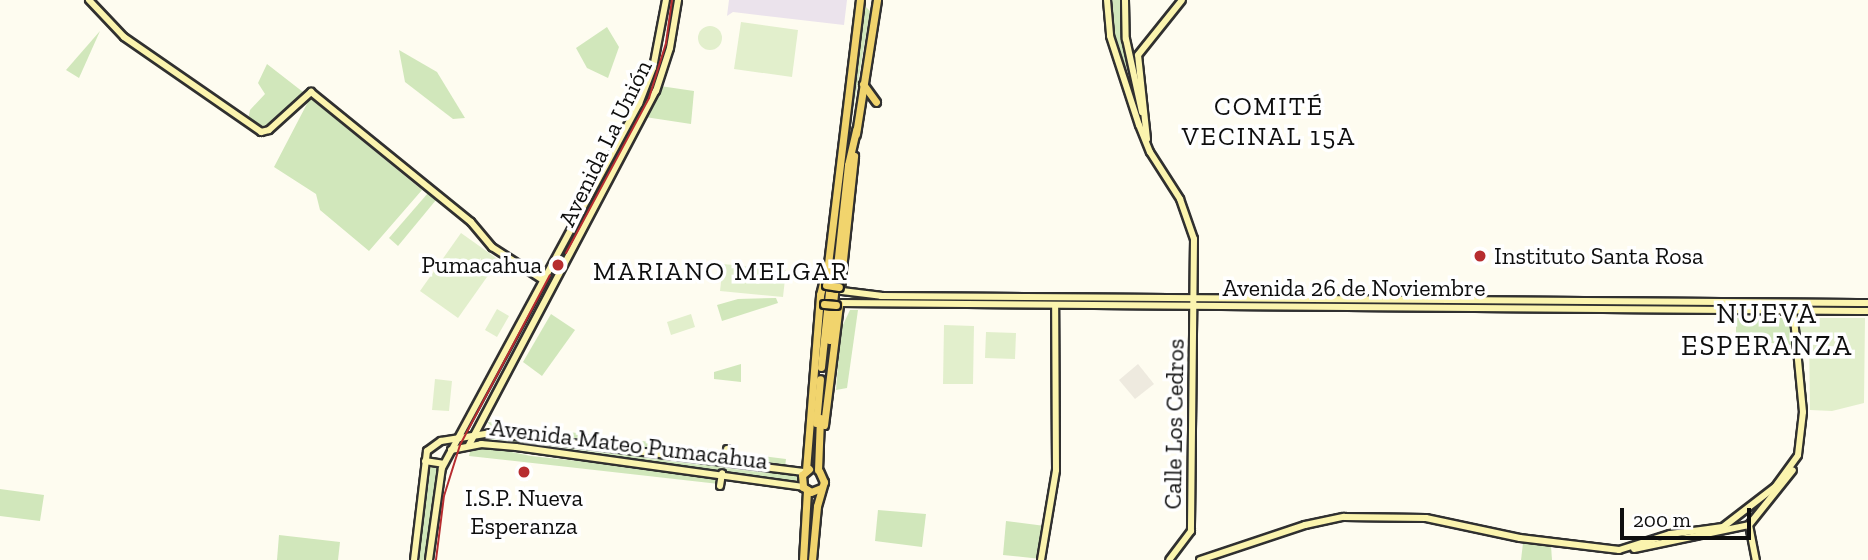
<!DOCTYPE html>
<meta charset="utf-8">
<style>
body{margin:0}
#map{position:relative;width:1868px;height:560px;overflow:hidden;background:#fefcf0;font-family:"Zilla Slab",serif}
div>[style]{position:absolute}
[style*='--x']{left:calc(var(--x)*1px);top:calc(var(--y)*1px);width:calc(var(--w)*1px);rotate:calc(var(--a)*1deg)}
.industrial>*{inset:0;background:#ebe3ec}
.green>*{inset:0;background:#d1e7bb}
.pitch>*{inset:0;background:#e2efcc}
.round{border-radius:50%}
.plaza>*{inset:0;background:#eeeadf}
.roads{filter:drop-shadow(2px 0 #303030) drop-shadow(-2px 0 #303030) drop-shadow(0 2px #303030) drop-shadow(0 -2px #303030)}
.secondary>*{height:6px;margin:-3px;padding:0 3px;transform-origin:3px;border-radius:3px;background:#fbf4ae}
.primary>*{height:7px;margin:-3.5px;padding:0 3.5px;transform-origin:3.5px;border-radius:3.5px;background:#f1d46d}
.rail>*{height:2px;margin:-1px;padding:0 1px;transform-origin:1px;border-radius:1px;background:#b72d30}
.bridges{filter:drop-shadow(2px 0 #1f1f1f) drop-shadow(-2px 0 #1f1f1f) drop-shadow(0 2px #1f1f1f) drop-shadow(0 -2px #1f1f1f)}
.primary-bridge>*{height:7px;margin:-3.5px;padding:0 3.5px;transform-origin:3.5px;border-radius:3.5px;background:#f1d46d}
.dots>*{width:19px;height:19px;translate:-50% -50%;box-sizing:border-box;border:4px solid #fff;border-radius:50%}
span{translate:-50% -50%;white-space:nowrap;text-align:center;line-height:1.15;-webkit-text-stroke:7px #fff;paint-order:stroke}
.street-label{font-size:24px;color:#0e0e0e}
.poi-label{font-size:24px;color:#0e0e0e}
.left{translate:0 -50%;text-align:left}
.right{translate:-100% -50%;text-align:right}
.neighbourhood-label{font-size:26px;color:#0e0e0e;letter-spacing:2px}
.quarter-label{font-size:28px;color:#0e0e0e;letter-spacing:2px}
.scale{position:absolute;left:1620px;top:508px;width:131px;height:32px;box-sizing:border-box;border:4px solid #0e0e0e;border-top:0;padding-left:9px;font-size:21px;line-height:24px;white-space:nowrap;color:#0e0e0e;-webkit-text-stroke:5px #fff;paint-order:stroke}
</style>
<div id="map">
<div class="industrial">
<i style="clip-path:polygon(729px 0,847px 0,844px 25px,733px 12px,727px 16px)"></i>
</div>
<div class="green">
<i style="clip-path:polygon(1109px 0,1123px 0,1131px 81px,1114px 36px)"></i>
<i style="clip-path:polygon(866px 7px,870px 11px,852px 117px,862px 11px)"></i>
<i style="clip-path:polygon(607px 27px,619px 47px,608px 78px,587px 68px,576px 48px)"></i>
<i style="clip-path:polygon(100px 31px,79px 78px,66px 70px)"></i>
<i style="clip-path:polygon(399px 50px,437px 72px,465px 118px,453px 119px,405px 82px)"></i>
<i style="clip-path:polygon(267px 64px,303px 92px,263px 128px,248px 120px,250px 110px,265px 94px,258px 83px)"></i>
<i style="clip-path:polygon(660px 86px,694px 91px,691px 124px,645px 117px)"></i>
<i style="clip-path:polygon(310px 98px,422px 190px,369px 251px,320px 210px,316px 194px,274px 167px)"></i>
<i style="clip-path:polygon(428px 193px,436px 200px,398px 246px,389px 238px)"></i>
<i style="clip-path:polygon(851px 295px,876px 299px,1180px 303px,850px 301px)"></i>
<i style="clip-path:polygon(776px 298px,778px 303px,722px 321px,717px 305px,738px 299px)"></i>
<i style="clip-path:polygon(1206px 301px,1427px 303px,1427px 305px)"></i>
<i style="clip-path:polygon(850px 310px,858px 310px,847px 388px,836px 390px,841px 329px)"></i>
<i style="clip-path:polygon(551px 314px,575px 330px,542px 376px,523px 362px)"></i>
<i style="clip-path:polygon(1736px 318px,1789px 318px,1793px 345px,1736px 340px)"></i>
<i style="clip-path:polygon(741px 364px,741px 382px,714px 379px,714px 372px)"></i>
<i style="clip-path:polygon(487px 422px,723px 451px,722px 460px,507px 428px,496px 430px)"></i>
<i style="clip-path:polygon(477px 434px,801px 474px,801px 483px,475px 442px)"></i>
<i style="clip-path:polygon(482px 446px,531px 456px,720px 476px,719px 484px,469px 456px,471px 448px)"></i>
<i style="clip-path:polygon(730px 452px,786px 459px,785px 467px,730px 461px)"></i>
<i style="clip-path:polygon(427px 466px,440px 468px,426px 560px,416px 560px)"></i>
<i style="clip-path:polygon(0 489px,44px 495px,40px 521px,0 516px)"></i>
<i style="clip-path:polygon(878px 510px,926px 514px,922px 547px,875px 541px)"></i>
<i style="clip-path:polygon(1006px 521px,1045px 526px,1041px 559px,1003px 555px)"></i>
<i style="clip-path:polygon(279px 535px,340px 542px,338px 560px,277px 560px)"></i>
<i style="clip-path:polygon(1523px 543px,1551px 546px,1552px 560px,1521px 560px)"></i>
</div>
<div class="pitch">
<i style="clip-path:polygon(741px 22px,798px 30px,792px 77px,734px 69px)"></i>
<i class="round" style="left:698px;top:26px;width:24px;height:24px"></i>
<i style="clip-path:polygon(461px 233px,499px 260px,458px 318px,420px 291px)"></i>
<i style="clip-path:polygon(723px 264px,786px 270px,783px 297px,720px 291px)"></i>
<i style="clip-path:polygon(497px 309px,509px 316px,497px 337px,485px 330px)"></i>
<i style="clip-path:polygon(691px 314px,695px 327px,671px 335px,667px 322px)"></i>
<i style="clip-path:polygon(1804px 318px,1865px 318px,1864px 403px,1832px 411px,1810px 410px,1809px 333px,1797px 332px,1797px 322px)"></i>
<i style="clip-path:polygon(944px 325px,974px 326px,973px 384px,943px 384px)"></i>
<i style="clip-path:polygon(986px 332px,1016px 333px,1015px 359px,985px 358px)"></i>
<i style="clip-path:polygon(435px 379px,452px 381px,449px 411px,432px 410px)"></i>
</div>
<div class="plaza">
<i style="clip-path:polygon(1138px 364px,1154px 384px,1135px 399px,1119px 380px)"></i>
</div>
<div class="roads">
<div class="secondary">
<i style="--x:89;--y:0;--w:51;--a:46.6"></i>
<i style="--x:124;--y:37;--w:167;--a:34.7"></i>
<i style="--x:261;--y:132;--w:8;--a:-14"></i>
<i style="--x:269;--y:130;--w:57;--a:-42.1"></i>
<i style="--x:311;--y:92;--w:206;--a:39.1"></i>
<i style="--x:471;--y:222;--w:33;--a:50"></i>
<i style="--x:492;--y:247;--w:61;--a:32.9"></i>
<i style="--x:1107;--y:0;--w:36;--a:85"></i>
<i style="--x:1110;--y:36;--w:94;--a:72"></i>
<i style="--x:1139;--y:125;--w:29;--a:68"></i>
<i style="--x:1150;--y:152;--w:56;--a:57.4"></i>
<i style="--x:1180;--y:199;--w:42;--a:70.7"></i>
<i style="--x:1194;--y:239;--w:292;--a:90.6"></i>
<i style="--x:1191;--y:531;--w:36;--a:127"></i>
<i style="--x:1125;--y:0;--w:39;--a:89"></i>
<i style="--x:1126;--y:39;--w:75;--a:77.6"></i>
<i style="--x:1147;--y:139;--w:84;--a:-96.1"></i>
<i style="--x:1138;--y:55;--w:70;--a:-51.3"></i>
<i style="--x:842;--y:291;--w:39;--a:7"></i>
<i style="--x:881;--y:296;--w:987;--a:0.41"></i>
<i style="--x:840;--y:303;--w:1028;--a:0.45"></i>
<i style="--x:469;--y:445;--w:400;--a:-62.2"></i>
<i style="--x:656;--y:91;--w:45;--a:-72"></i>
<i style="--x:670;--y:48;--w:49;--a:-80.5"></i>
<i style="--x:451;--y:450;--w:31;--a:-11"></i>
<i style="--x:481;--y:444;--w:35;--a:5"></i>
<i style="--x:516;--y:447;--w:290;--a:7.9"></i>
<i style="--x:425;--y:461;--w:18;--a:9"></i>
<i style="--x:726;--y:461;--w:12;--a:-85"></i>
<i style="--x:720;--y:486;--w:13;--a:-81"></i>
<i style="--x:1749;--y:525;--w:36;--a:79"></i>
<i style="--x:1634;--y:549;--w:117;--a:-11.8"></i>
<i style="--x:1749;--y:525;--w:70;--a:-51.3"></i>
<i style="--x:414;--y:560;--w:110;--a:-83.2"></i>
<i style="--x:427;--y:451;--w:17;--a:-36"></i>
<i style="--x:441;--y:441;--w:51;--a:-9.1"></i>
<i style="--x:491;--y:433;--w:315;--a:7.1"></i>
<i style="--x:429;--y:560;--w:93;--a:-82"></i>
<i style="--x:442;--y:468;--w:414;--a:-61.6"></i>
<i style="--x:639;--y:104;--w:39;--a:-69"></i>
<i style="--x:653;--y:68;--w:69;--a:-79.2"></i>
<i style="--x:1041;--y:560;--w:91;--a:-80.5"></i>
<i style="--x:1056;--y:470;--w:164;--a:-90.3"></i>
<i style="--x:1200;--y:560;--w:111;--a:-18.4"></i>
<i style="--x:1305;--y:525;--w:40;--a:-12"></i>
<i style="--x:1344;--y:517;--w:82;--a:0.7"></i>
<i style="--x:1426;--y:518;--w:96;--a:12"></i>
<i style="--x:1520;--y:538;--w:100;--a:6.9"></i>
<i style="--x:1619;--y:550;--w:53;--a:-17.4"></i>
<i style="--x:1670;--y:534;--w:53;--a:-7.5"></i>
<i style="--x:1723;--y:527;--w:66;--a:-37.6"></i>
<i style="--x:1775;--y:487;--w:39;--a:-54"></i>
<i style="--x:1798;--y:455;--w:43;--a:-83.4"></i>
<i style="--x:1803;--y:412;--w:104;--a:-95.5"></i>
</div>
<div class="primary">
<i style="--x:863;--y:84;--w:22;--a:54"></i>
<i style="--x:856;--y:134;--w:136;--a:-81.1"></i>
<i style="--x:840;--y:288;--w:133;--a:-83.9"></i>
<i style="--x:829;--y:340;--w:176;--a:-83.8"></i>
<i style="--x:848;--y:165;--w:37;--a:-77"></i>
<i style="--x:821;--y:367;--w:104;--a:-83.9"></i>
<i style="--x:816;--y:423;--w:44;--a:-84.8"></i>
<i style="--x:824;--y:425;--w:122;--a:-82.9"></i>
<i style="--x:809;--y:469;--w:9;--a:139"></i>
<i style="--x:802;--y:475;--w:12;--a:85"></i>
<i style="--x:803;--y:487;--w:9;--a:32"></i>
<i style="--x:811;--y:492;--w:11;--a:-22"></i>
<i style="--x:806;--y:470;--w:176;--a:-85.4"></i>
<i style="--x:820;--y:295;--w:32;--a:-76"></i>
<i style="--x:828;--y:264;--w:266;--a:-83.1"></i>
<i style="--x:818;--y:470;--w:52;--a:-87.8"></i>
<i style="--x:803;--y:560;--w:70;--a:-86.7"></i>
<i style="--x:812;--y:560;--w:54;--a:-84.7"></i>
<i style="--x:817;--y:506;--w:25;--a:-74"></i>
<i style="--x:824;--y:482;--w:12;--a:-114"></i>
</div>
</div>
<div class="rail">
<i style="--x:566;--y:253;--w:176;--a:-61.8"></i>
<i style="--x:649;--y:98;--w:58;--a:-72.8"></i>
<i style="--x:666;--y:43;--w:43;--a:-82.1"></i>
<i style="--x:436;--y:560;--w:64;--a:-82.9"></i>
<i style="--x:444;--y:496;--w:53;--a:-72.6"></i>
<i style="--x:460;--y:445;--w:192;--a:-62.1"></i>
</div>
<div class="bridges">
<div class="primary-bridge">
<i style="--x:826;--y:285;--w:13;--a:9"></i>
<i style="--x:824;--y:304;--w:12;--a:5"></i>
</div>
</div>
<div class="dots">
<i style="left:1480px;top:256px;background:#b72d30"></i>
<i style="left:558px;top:265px;background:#b72d30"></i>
<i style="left:524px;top:472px;background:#b72d30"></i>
</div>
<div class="street-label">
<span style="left:605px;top:143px;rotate:-64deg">Avenida La Unión</span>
<span style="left:1354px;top:288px">Avenida 26 de Noviembre</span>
<span style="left:1174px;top:424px;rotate:-89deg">Calle Los Cedros</span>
<span style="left:629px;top:444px;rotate:7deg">Avenida Mateo Pumacahua</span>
</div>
<div class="poi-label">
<span class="left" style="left:1494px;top:256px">Instituto Santa Rosa</span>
<span class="right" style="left:542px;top:265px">Pumacahua</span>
<span style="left:524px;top:512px">I.S.P. Nueva<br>Esperanza</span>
</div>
<div class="neighbourhood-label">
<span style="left:1269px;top:122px">COMITÉ<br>VECINAL 15A</span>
<span style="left:721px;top:272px">MARIANO MELGAR</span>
</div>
<div class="quarter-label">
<span style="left:1767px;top:330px">NUEVA<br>ESPERANZA</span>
</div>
<div class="scale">200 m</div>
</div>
